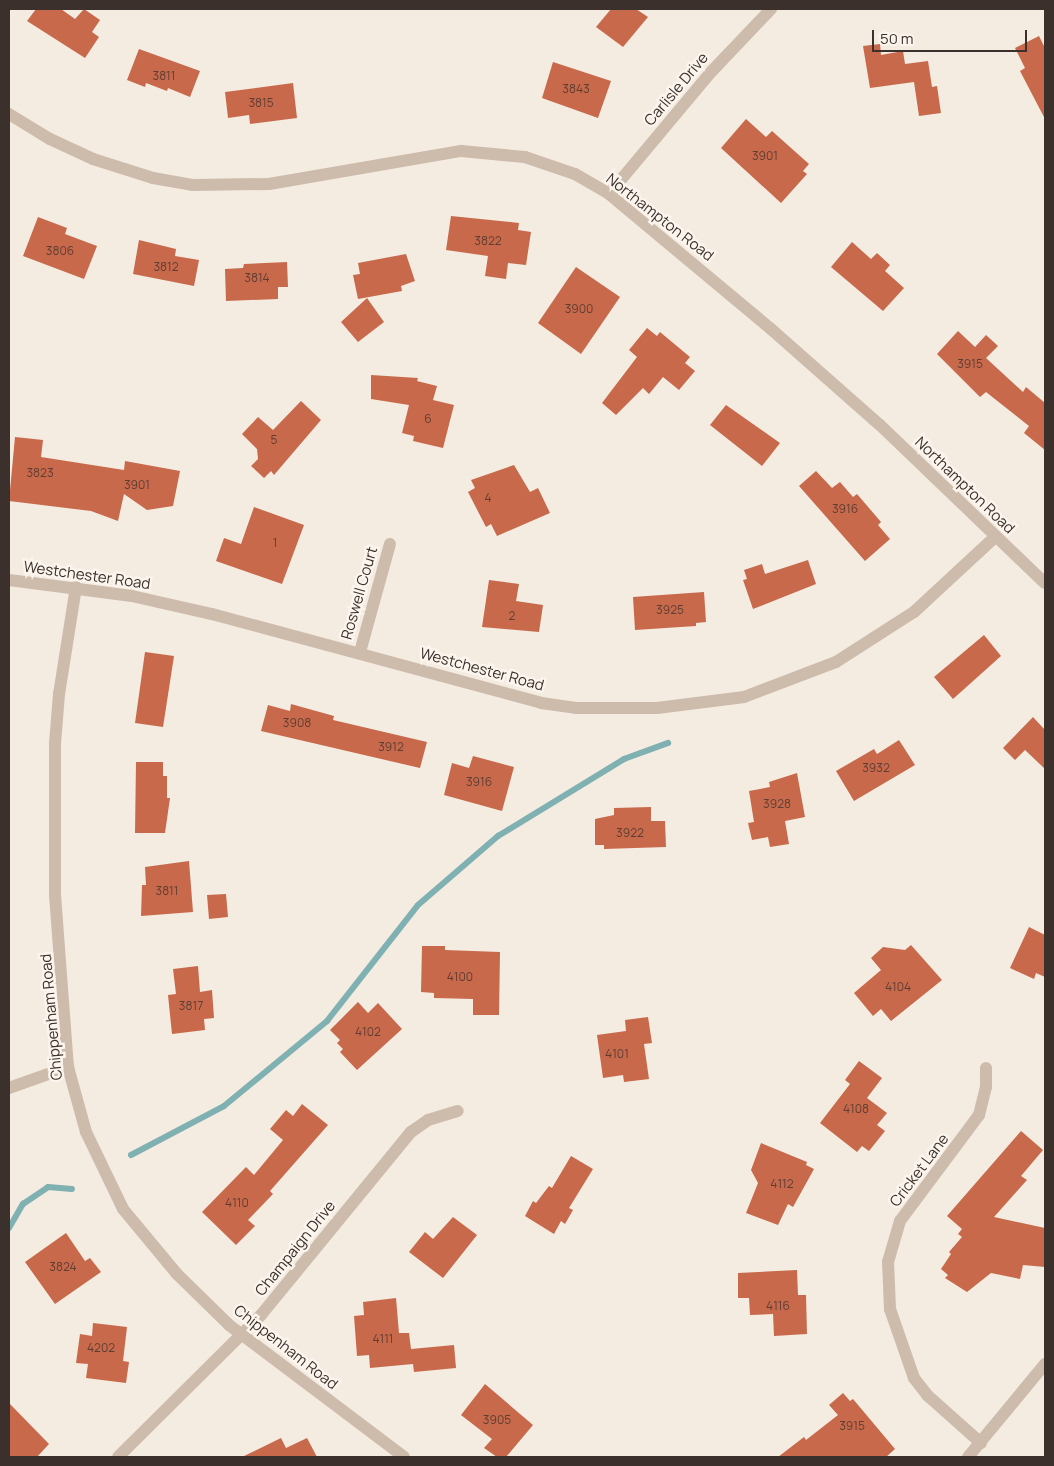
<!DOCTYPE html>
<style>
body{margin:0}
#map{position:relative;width:1054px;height:1466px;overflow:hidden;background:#f4ebe1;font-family:Manrope,sans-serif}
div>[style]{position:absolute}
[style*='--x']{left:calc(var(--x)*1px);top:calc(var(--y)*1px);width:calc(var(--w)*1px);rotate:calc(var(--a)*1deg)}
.stream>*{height:6px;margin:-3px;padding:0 3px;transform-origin:3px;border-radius:3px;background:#7fb0b2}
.building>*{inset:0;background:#c8694b}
.minor>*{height:12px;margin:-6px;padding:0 6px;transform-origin:6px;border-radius:6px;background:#cdbbac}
span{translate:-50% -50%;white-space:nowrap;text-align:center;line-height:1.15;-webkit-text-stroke:5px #fbf5ee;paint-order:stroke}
.number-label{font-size:12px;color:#5e3e33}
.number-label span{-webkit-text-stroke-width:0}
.street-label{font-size:15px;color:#3b302b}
.frame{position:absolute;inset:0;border:10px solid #3b302b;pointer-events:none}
.scale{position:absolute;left:872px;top:30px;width:155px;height:22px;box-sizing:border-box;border:2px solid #3b302b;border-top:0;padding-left:6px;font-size:15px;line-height:18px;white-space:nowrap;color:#3b302b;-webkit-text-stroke:4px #fbf5ee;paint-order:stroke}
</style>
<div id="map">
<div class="stream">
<i style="--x:131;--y:1155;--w:105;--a:-27.8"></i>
<i style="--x:224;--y:1106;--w:134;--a:-39.5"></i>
<i style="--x:327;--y:1021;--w:147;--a:-51.9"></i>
<i style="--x:418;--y:905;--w:106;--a:-40.8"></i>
<i style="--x:498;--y:836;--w:148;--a:-31.4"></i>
<i style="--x:624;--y:759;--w:47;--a:-20"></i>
<i style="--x:9;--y:1228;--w:28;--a:-60"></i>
<i style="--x:23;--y:1204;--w:30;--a:-34"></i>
<i style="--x:48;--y:1187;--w:24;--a:5"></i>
</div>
<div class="building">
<i style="clip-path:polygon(36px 9px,61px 9px,75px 19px,84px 9px,100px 20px,92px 32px,99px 37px,85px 58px,27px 21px)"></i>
<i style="clip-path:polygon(611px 9px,636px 9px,648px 17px,623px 47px,596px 27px)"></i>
<i style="clip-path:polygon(1039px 36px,1045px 48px,1045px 119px,1020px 71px,1025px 68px,1015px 48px)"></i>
<i style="clip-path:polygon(880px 44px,881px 55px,903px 51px,905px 64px,928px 61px,932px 87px,937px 86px,941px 113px,919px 116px,914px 82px,870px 88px,863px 46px)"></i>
<i style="clip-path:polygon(139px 49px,200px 71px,190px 97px,168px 88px,167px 91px,146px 83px,145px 87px,127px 80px)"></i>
<i style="clip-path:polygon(553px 62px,611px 81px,598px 118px,542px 98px)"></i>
<i style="clip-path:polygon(293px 83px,297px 118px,250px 124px,249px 115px,228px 118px,225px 92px)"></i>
<i style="clip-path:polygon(746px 119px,766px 137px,772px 131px,809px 164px,803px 171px,807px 174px,781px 203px,721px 148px)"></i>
<i style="clip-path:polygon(451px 216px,519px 223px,518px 230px,531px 232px,526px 265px,508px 263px,506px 279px,485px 276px,488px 256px,446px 250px)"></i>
<i style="clip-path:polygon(38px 217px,67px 228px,65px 234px,97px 246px,84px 279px,23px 256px)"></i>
<i style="clip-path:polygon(139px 240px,176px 249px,175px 256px,199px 260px,194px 286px,133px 274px)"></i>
<i style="clip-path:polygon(852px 242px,871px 259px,877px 253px,890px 265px,885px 271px,904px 288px,883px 311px,831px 267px)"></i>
<i style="clip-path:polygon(406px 254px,415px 281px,401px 286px,402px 291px,358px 299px,353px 275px,360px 274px,358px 263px)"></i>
<i style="clip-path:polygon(287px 262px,288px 287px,278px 287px,278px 299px,226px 301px,225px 269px,243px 268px,244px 264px)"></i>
<i style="clip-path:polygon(576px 267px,620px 297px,581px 354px,538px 323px)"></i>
<i style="clip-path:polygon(367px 298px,384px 322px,358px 342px,341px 322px)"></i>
<i style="clip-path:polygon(647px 328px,657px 336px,660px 332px,690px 357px,685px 363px,695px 371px,679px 390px,663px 377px,649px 394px,643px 388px,616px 415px,602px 403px,637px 357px,629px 350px)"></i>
<i style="clip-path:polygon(958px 331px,975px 347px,986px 335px,998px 346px,986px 358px,1023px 392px,1026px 387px,1045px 403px,1045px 450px,1024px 433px,1029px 426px,986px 392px,980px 397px,937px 354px)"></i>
<i style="clip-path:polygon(371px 375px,418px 378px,417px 381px,437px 386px,433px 400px,454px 405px,443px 448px,413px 441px,414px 436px,402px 433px,409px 405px,371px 399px)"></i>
<i style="clip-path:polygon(301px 401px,321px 420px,274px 475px,271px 471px,264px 478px,251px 466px,258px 459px,257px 449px,242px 434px,258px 417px,273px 430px)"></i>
<i style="clip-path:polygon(726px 405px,780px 443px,762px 466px,710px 425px)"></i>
<i style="clip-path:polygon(15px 437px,43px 440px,41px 457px,124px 470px,125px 461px,180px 471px,173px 506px,147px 510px,124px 494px,118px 521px,91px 511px,9px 501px)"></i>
<i style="clip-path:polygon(514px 465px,530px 492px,538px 488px,550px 513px,497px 536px,491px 524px,486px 527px,468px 492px,475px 488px,471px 480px)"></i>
<i style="clip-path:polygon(816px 471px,832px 488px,840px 482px,853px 497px,857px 494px,881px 522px,878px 525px,890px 539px,865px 561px,799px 486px)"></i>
<i style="clip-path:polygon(254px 507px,304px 525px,282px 584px,216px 561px,224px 538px,241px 544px)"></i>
<i style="clip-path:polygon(808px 560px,816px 584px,753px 609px,743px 580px,747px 579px,744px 570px,762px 564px,765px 574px)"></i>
<i style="clip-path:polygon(489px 580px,519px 584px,516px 601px,543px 605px,539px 632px,482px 627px)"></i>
<i style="clip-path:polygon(704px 592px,706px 622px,696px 623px,696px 626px,635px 630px,633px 597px)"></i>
<i style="clip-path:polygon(984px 635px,1001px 656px,953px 699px,934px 677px)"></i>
<i style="clip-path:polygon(145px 652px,174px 656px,163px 727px,135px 723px)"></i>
<i style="clip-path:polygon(291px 704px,334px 716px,333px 720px,427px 742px,420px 768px,261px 731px,268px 705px,290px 711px)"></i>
<i style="clip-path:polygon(1033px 717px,1045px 730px,1045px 769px,1025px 750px,1015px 760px,1003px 748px)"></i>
<i style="clip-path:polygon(899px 740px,915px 765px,854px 801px,836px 771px,874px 749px,877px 754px)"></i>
<i style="clip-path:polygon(473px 756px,514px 767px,502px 811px,444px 795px,452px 763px,469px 768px)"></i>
<i style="clip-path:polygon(136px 762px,163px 762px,163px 776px,167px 776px,167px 798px,170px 798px,165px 833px,135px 833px)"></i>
<i style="clip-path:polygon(797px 773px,805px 817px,785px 821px,789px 844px,770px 847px,768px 837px,752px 840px,748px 823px,754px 822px,749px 791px,770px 787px,769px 782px)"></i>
<i style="clip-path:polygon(651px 807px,651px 821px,665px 821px,666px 847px,604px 849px,604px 845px,595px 845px,595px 819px,614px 815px,614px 808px)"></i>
<i style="clip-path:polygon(189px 861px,193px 912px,141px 916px,142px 885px,146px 885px,145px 867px)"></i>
<i style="clip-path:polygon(226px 894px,228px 917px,209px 919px,207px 895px)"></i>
<i style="clip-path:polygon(1029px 927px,1045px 935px,1045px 977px,1036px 973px,1034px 979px,1010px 968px)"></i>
<i style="clip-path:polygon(911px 945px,942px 980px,891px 1021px,881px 1009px,873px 1016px,854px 993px,881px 970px,871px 958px,883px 947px,905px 950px)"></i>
<i style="clip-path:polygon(422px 946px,445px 946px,445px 950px,500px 952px,499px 1015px,473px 1015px,473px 999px,434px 998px,434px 993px,421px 992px)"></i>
<i style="clip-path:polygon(198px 966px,200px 992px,212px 990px,214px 1018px,204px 1019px,205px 1030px,172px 1034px,168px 995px,176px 994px,173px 969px)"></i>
<i style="clip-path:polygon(358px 1002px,368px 1013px,378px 1003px,402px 1029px,357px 1070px,340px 1052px,343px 1049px,337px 1043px,340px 1040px,330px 1030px)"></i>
<i style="clip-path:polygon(648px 1017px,652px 1043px,644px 1044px,649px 1079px,624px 1082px,623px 1075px,603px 1078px,597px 1035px,626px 1031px,625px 1020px)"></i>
<i style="clip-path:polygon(859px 1061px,882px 1078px,867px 1098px,887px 1113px,877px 1125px,885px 1131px,869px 1151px,862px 1146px,857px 1152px,820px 1123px,850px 1084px,845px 1080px)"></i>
<i style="clip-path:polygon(302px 1104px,328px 1125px,270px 1191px,273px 1194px,248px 1220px,255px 1226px,236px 1245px,202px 1212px,246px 1167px,254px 1175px,283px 1140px,270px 1129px,286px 1110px,293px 1116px)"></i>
<i style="clip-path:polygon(1021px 1131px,1043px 1150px,1021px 1176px,1027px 1180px,994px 1217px,1045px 1228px,1045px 1267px,1023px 1265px,1020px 1279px,991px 1273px,967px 1292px,945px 1278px,948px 1275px,941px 1269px,951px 1254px,949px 1252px,962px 1237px,958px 1234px,962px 1229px,947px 1216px)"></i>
<i style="clip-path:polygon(761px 1143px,807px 1162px,806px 1165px,814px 1169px,793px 1207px,788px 1204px,778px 1225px,746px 1213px,758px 1183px,751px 1170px)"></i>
<i style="clip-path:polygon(571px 1156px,593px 1169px,569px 1208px,573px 1210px,565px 1224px,561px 1221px,554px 1234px,525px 1216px,533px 1201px,536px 1203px,549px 1186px,552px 1188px)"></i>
<i style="clip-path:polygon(453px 1217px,477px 1235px,443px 1278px,409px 1252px,425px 1232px,433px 1239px)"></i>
<i style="clip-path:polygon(66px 1233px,85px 1261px,90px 1258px,101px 1272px,55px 1304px,25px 1262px)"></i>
<i style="clip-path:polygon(797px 1270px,798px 1295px,806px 1295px,807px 1334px,774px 1336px,773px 1314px,750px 1315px,749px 1298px,738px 1298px,738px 1273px)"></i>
<i style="clip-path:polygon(396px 1298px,399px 1333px,409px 1333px,411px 1349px,454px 1345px,456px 1368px,414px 1372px,413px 1364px,370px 1368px,369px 1355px,357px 1356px,354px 1316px,364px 1315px,363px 1302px)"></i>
<i style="clip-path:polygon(93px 1323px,127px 1327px,123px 1361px,129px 1362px,126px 1383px,86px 1378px,88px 1364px,76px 1363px,80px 1334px,92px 1336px)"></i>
<i style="clip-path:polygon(485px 1384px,533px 1425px,506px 1457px,497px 1457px,484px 1448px,492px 1439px,461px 1415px)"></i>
<i style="clip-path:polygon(843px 1393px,850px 1401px,853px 1399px,895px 1449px,886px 1457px,778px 1457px,804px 1437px,806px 1440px,838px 1415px,829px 1405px)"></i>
<i style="clip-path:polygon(9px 1403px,49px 1444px,37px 1457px,9px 1457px)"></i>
<i style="clip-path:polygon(281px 1438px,286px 1448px,307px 1438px,317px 1457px,242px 1457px)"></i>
</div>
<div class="minor">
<i style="--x:9;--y:114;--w:48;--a:31.4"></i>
<i style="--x:50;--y:139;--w:47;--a:24.9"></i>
<i style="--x:93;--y:159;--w:63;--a:17.6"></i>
<i style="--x:153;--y:178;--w:41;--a:9.9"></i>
<i style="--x:193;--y:185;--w:76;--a:-0.8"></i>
<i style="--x:269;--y:184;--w:195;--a:-9.8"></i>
<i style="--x:461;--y:151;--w:64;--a:5.4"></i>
<i style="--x:525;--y:157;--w:53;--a:18.8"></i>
<i style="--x:575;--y:174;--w:39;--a:30"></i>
<i style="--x:609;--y:194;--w:211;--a:39.8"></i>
<i style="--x:771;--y:329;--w:145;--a:41.4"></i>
<i style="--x:880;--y:425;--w:228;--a:43.8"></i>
<i style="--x:609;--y:194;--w:160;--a:-50.1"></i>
<i style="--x:712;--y:71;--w:86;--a:-46.4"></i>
<i style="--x:9;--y:580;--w:124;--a:7.4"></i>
<i style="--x:132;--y:596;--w:82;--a:12.7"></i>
<i style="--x:212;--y:614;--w:341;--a:15.1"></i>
<i style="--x:541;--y:703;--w:35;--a:8"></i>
<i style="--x:576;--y:708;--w:81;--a:0"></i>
<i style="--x:657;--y:708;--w:88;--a:-7.2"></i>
<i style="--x:744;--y:697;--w:98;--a:-20.8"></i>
<i style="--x:836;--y:662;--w:93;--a:-32.7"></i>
<i style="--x:914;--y:612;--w:110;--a:-42.8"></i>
<i style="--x:76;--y:587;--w:108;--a:99"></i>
<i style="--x:59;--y:694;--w:50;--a:94.6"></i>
<i style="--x:55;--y:744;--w:151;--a:90"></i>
<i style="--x:55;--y:895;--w:172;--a:85.7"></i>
<i style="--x:68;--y:1067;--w:67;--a:74.5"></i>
<i style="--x:86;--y:1132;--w:85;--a:64.3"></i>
<i style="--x:123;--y:1209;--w:85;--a:50.3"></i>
<i style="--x:177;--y:1274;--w:73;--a:44.4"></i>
<i style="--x:229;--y:1325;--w:219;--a:37"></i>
<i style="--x:360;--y:652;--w:112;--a:-74.5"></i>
<i style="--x:9;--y:1088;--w:63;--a:-19.6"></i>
<i style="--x:981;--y:1443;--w:71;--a:-138.4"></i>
<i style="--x:928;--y:1396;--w:23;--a:-128"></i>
<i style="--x:914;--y:1378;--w:73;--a:-109.2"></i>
<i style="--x:890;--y:1309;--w:47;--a:-92.4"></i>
<i style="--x:888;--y:1262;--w:43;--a:-73.7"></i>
<i style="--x:900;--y:1221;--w:132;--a:-53.3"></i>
<i style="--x:979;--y:1115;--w:29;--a:-76"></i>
<i style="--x:986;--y:1087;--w:19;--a:-90"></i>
<i style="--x:118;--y:1457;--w:202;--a:-44.8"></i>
<i style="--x:261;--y:1315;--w:237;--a:-50.7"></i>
<i style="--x:411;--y:1132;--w:21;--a:-35"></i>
<i style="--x:428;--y:1120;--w:31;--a:-17"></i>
<i style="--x:968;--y:1457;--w:121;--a:-50.4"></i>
</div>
<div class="number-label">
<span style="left:164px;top:76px">3811</span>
<span style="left:576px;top:89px">3843</span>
<span style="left:261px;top:103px">3815</span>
<span style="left:765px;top:156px">3901</span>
<span style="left:488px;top:241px">3822</span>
<span style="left:60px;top:251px">3806</span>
<span style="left:166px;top:267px">3812</span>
<span style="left:257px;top:278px">3814</span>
<span style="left:579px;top:309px">3900</span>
<span style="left:970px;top:364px">3915</span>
<span style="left:428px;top:419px">6</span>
<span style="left:274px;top:440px">5</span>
<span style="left:40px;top:473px">3823</span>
<span style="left:137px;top:485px">3901</span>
<span style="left:488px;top:498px">4</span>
<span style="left:845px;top:509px">3916</span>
<span style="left:275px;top:543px">1</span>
<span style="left:670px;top:610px">3925</span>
<span style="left:512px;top:616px">2</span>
<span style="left:297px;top:723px">3908</span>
<span style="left:391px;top:747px">3912</span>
<span style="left:876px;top:768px">3932</span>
<span style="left:479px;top:782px">3916</span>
<span style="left:777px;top:804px">3928</span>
<span style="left:630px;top:833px">3922</span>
<span style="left:167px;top:891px">3811</span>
<span style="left:460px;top:977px">4100</span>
<span style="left:898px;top:987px">4104</span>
<span style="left:191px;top:1006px">3817</span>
<span style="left:368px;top:1032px">4102</span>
<span style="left:617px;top:1054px">4101</span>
<span style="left:856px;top:1109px">4108</span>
<span style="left:782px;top:1184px">4112</span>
<span style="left:237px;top:1203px">4110</span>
<span style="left:63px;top:1267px">3824</span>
<span style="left:778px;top:1306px">4116</span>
<span style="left:383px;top:1339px">4111</span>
<span style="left:101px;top:1348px">4202</span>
<span style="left:497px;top:1420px">3905</span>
<span style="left:852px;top:1426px">3915</span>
</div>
<div class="street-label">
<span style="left:676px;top:89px;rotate:-50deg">Carlisle Drive</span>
<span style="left:660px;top:217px;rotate:38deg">Northampton Road</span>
<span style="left:965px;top:485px;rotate:44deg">Northampton Road</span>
<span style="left:87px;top:575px;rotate:8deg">Westchester Road</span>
<span style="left:359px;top:593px;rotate:-74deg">Roswell Court</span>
<span style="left:482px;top:669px;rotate:15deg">Westchester Road</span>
<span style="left:51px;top:1017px;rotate:-95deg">Chippenham Road</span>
<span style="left:919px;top:1170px;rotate:-53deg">Cricket Lane</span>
<span style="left:295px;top:1248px;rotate:-51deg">Champaign Drive</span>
<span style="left:286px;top:1347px;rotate:38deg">Chippenham Road</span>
</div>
<div class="frame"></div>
<div class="scale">50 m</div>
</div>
